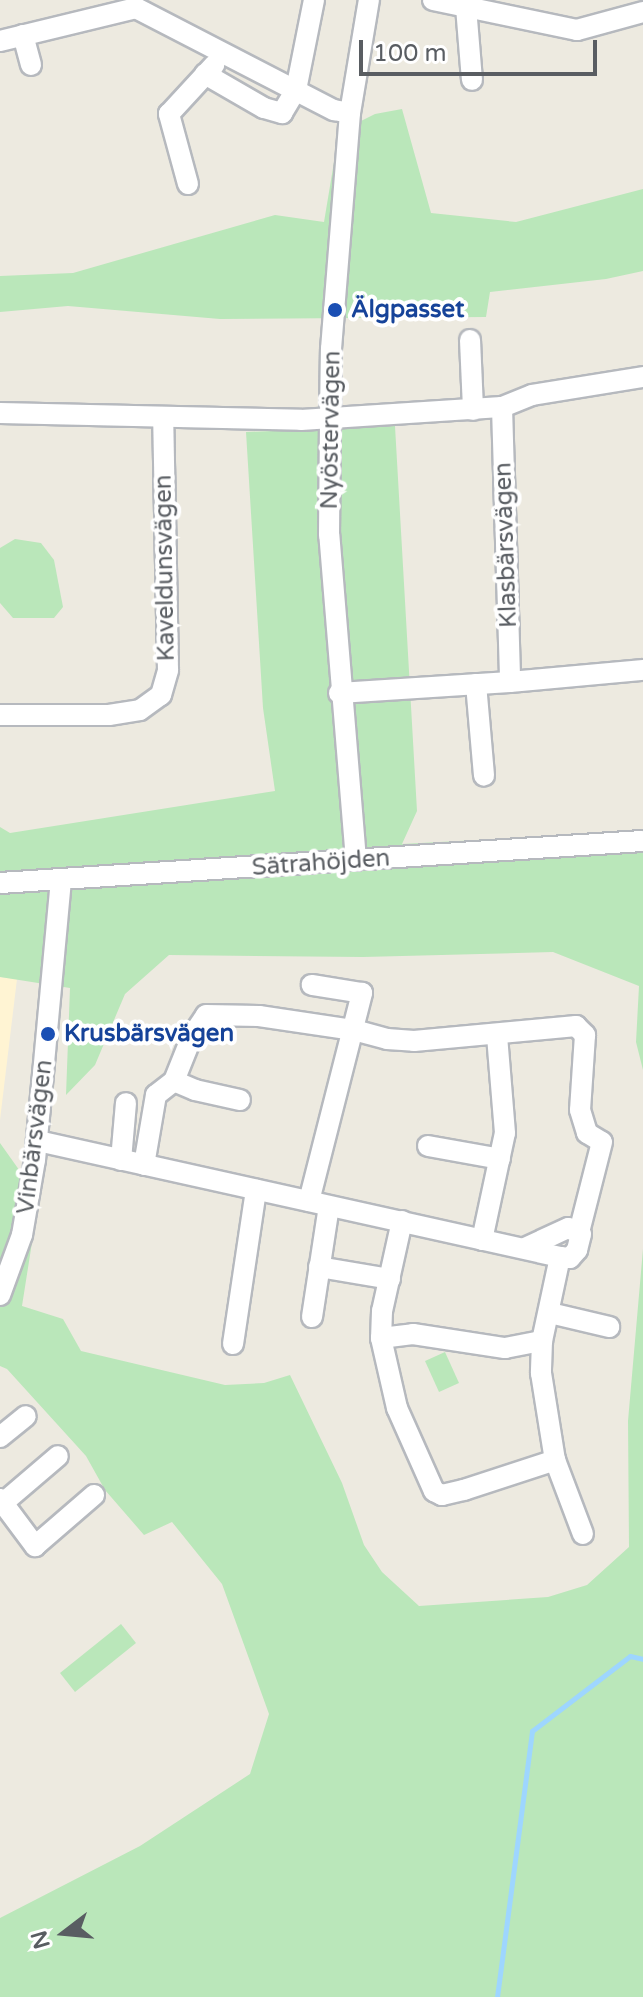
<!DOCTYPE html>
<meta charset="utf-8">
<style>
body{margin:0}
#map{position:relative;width:643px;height:1997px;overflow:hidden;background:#edeae0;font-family:"Varela Round",sans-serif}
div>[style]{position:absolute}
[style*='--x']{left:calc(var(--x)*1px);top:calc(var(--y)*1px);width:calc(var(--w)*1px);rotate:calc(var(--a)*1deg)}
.commercial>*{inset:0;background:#fff4d3}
.green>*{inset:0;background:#bae7ba}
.stream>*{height:5px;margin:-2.5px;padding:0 2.5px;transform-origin:2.5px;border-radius:2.5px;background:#9ed6ff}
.roads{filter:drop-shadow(2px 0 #b6b9be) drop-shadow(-2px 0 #b6b9be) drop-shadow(0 2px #b6b9be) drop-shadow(0 -2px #b6b9be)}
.minor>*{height:20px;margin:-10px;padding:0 10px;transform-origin:10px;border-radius:10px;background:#fff}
.dots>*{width:22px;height:22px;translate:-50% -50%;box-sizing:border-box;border:4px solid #fff;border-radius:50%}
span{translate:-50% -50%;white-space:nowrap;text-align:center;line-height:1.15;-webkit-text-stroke:8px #fff;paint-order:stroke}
.transit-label{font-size:24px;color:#164399;font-weight:700}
.left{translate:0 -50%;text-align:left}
.street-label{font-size:24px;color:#595d62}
.north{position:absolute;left:24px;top:1893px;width:80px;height:80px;-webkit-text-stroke:6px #fff;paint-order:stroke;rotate:254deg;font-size:22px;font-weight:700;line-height:32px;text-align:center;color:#595d62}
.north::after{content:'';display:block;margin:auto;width:28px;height:36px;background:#595d62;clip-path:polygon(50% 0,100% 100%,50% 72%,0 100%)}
.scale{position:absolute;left:359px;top:40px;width:238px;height:36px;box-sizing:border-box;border:4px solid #595d62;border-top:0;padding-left:10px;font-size:24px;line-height:28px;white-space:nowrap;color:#595d62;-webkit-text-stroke:6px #fff;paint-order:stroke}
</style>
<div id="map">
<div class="commercial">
<i style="clip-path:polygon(0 977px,17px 979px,0 1120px)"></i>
</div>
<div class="green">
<i style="clip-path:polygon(402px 109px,431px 213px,516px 222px,643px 189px,643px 271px,606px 279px,490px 292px,486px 317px,220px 319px,68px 306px,0 312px,0 276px,73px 273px,275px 215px,324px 222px,339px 132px,375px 114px)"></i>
<i style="clip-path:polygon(395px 426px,417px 811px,402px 844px,643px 831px,643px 1070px,636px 1042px,639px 986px,553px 952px,363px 957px,169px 955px,125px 994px,95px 1065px,66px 1095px,70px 988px,0 977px,0 827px,10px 833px,275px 791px,263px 708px,246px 432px)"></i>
<i style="clip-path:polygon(15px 539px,41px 543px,54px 560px,63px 607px,54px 618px,13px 618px,0 603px,0 548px)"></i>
<i style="clip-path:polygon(0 1143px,39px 1198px,22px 1306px,63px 1319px,81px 1351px,225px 1385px,264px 1383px,290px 1375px,342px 1483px,364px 1545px,382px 1572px,419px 1606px,548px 1597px,587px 1585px,629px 1547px,628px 1421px,643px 1249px,643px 1997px,0 1997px,0 1918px,140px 1846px,250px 1774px,269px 1714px,222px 1584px,172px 1522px,144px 1535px,105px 1490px,86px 1456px,7px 1369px,0 1366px)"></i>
<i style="clip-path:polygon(445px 1352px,459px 1383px,439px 1392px,425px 1361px)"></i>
<i style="clip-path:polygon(121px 1624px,136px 1643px,75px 1692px,60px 1673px)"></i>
</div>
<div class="stream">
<i style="--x:497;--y:1997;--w:268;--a:-82.5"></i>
<i style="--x:532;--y:1731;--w:123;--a:-37.4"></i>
<i style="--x:630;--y:1656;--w:13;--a:13"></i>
</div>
<div class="roads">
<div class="minor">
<i style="--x:433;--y:0;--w:147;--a:11.8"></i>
<i style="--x:577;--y:30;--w:68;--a:-15.3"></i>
<i style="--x:466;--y:7;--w:73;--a:85.3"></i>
<i style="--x:23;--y:35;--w:31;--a:75"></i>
<i style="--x:0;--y:41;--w:140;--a:-13.6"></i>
<i style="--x:136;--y:8;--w:223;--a:27.3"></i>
<i style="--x:334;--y:110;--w:16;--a:11"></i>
<i style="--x:205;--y:74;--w:68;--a:30"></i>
<i style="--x:264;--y:108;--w:19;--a:16"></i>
<i style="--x:282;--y:113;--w:27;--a:-59"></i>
<i style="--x:296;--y:90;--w:92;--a:-78.7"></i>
<i style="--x:188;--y:184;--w:73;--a:-105.2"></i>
<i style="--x:169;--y:114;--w:67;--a:-47.4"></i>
<i style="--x:470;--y:340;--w:70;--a:87.5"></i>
<i style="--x:643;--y:377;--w:112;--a:170.8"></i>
<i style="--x:532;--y:395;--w:32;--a:158"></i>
<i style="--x:502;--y:407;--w:275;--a:88.3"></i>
<i style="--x:510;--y:682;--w:134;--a:-5.2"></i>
<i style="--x:0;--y:413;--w:301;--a:1.3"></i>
<i style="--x:301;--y:420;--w:201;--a:-3.7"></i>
<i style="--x:476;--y:684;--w:92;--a:85"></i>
<i style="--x:339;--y:693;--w:171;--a:-3.7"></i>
<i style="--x:0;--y:715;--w:109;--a:0"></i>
<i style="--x:109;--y:715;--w:31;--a:-9"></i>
<i style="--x:140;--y:710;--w:26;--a:-36"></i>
<i style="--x:161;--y:695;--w:26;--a:-74"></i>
<i style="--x:168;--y:670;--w:251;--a:-91.1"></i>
<i style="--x:356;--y:860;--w:326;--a:-94.7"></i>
<i style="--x:329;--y:535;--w:118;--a:-89.5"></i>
<i style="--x:330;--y:417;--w:68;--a:-89.2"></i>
<i style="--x:331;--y:349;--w:237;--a:-85.4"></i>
<i style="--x:350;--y:113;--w:115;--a:-80.5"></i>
<i style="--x:0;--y:883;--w:644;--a:-3.74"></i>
<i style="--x:174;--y:1081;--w:23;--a:23"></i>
<i style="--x:195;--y:1090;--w:46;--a:12.5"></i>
<i style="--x:38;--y:1141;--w:535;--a:12.53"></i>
<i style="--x:560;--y:1257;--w:10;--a:6"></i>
<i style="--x:570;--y:1258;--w:11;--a:-49"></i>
<i style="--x:577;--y:1250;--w:16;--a:-76"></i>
<i style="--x:581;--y:1234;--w:14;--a:-155"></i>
<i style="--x:568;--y:1228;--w:47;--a:155.1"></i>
<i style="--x:428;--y:1146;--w:73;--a:10.2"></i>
<i style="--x:121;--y:1160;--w:57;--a:-85"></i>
<i style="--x:144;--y:1165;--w:71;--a:-80.3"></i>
<i style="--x:156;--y:1095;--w:23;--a:-38"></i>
<i style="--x:174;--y:1081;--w:48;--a:-68.2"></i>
<i style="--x:192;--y:1036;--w:25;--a:-56"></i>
<i style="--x:206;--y:1015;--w:53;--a:1.1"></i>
<i style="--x:259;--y:1016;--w:96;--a:8.4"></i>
<i style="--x:354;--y:1030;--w:34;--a:15"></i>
<i style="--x:387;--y:1039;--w:27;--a:4"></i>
<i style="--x:414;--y:1041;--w:163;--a:-5.3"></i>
<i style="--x:576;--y:1026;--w:13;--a:45"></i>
<i style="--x:585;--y:1035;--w:75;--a:93.8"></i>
<i style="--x:580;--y:1110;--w:24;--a:73"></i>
<i style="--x:587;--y:1133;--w:17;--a:31"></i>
<i style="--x:602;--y:1142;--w:93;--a:104.3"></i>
<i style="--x:309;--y:1201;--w:215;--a:-75.7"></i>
<i style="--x:362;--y:993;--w:51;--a:-170.9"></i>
<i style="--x:402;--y:1221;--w:92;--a:102.5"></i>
<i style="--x:382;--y:1311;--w:27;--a:92"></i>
<i style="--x:381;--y:1338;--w:72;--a:77.1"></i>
<i style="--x:397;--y:1408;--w:91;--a:66"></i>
<i style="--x:434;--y:1491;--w:9;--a:27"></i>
<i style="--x:442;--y:1495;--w:23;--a:-13"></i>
<i style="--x:464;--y:1490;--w:96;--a:-18.2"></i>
<i style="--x:482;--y:1240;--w:109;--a:-77.9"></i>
<i style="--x:505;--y:1133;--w:98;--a:-94.7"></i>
<i style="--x:560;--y:1257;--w:86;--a:102.1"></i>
<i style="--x:542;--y:1341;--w:32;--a:92"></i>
<i style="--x:541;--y:1373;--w:88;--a:80.9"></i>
<i style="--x:555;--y:1460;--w:79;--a:69.3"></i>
<i style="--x:319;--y:1267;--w:72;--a:9.6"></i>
<i style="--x:0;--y:1295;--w:64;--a:-69.9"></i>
<i style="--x:22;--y:1235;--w:76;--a:-80.2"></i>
<i style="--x:35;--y:1160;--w:280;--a:-84.7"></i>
<i style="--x:550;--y:1313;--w:61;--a:13.3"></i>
<i style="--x:312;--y:1317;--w:112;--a:-81.3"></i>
<i style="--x:381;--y:1338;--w:32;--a:-7"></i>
<i style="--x:413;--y:1334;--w:93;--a:8.7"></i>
<i style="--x:505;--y:1348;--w:38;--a:-11"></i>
<i style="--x:233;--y:1344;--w:156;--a:-81.5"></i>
<i style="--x:0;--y:1437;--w:33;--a:-39"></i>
<i style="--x:0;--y:1499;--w:59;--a:53.3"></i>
<i style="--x:35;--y:1546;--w:78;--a:-40.8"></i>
<i style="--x:3;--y:1503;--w:72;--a:-40.5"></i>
</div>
</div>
<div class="dots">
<i style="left:335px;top:310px;background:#1a4fb4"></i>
<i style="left:48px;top:1034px;background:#1a4fb4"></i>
</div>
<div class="transit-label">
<span class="left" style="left:351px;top:310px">Älgpasset</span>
<span class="left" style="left:64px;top:1034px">Krusbärsvägen</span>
</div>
<div class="street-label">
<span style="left:331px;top:430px;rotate:-89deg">Nyöstervägen</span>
<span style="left:506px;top:545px;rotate:-92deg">Klasbärsvägen</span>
<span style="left:165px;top:568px;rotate:-91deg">Kaveldunsvägen</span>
<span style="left:321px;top:863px;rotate:-4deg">Sätrahöjden</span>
<span style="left:35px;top:1137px;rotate:-83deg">Vinbärsvägen</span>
</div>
<div class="north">N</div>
<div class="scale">100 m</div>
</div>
